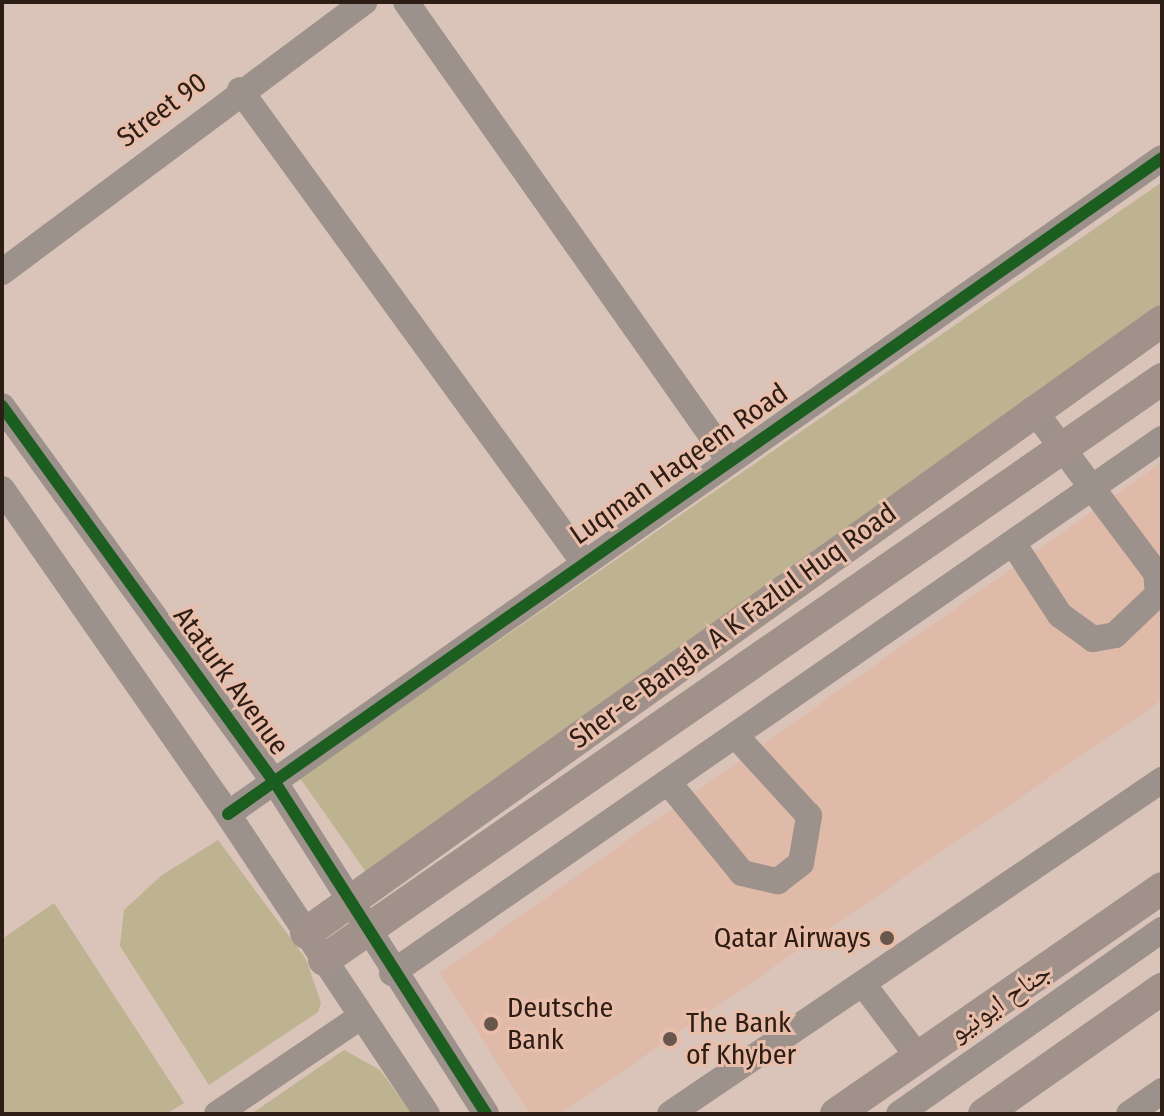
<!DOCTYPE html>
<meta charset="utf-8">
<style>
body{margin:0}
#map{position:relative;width:1164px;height:1116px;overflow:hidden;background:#dac3b8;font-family:"Fira Sans Condensed","Noto Naskh Arabic",sans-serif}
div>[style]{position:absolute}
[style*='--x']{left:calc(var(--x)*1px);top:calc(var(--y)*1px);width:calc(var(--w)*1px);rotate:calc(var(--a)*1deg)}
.built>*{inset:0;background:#e0baa9}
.green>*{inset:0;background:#beb390}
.minor>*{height:26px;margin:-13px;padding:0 13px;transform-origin:13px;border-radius:13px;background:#9c918b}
.major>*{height:32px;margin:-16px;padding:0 16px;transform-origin:16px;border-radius:16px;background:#a0928a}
.cycleway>*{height:12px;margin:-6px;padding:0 6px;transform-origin:6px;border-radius:6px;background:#1b5e20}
.dots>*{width:22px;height:22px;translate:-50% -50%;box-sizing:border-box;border:4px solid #e8bdaa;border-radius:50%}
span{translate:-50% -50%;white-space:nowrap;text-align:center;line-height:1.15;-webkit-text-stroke:6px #e8bdaa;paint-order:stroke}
.street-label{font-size:28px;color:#2c1d15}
.poi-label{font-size:28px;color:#2c1d15}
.right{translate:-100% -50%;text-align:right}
.left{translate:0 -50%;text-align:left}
.frame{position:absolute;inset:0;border:4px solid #2c1d15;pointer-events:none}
</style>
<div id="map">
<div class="built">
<i style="clip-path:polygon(1162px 462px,1162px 700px,560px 1114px,530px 1114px,440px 973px)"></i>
</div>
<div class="green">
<i style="clip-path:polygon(1162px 182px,1162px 326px,375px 885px,300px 778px)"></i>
<i style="clip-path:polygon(218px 840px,306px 959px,321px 1003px,318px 1012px,209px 1085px,120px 946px,124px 910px,162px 875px)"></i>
<i style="clip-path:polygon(54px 903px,184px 1103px,166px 1114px,2px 1114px,2px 939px)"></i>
<i style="clip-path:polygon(344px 1050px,380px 1070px,412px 1114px,251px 1114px)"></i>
</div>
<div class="minor">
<i style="--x:406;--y:2;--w:559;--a:54.83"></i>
<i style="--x:240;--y:90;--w:581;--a:53.96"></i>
<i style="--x:2;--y:272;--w:452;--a:-36.7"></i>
<i style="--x:2;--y:406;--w:467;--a:54.1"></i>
<i style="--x:276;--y:784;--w:391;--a:57.5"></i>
<i style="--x:2;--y:489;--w:380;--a:55.2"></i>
<i style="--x:219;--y:801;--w:376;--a:56.4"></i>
<i style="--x:1013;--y:543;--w:86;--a:56.9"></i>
<i style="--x:1060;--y:615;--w:41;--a:36"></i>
<i style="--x:1093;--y:639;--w:22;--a:-10"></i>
<i style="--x:1115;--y:635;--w:59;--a:-43.6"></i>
<i style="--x:1158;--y:594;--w:21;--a:-95"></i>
<i style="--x:1156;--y:573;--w:205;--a:-126.9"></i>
<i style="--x:668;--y:782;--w:117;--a:50.9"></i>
<i style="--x:742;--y:873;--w:37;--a:13"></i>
<i style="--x:778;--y:881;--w:29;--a:-38"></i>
<i style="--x:801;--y:863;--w:48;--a:-80.3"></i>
<i style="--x:809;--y:816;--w:108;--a:-132.4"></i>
<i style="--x:228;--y:814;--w:1141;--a:-35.08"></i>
<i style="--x:392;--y:973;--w:937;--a:-34.74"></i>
<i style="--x:863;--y:984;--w:93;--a:52.9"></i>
<i style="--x:217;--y:1114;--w:173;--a:-34.1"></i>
<i style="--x:670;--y:1114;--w:595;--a:-34.17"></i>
<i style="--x:899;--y:1114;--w:321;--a:-35"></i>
<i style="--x:1129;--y:1114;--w:40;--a:-34.9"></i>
</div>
<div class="major">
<i style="--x:306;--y:933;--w:1052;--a:-35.56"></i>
<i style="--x:324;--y:960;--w:1020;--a:-34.73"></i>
<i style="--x:836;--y:1114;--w:397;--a:-34.7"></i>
<i style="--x:984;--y:1114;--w:218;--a:-35.1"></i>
</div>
<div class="cycleway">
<i style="--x:2;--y:406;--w:467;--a:54.1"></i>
<i style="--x:276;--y:784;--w:391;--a:57.5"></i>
<i style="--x:228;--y:814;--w:1141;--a:-35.08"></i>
</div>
<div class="dots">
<i style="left:887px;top:938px;background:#69574e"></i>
<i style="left:491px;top:1024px;background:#69574e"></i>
<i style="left:670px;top:1039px;background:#69574e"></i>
</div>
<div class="street-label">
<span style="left:162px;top:110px;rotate:-37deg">Street 90</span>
<span style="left:679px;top:464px;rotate:-35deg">Luqman Haqeem Road</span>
<span style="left:733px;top:626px;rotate:-36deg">Sher-e-Bangla A K Fazlul Huq Road</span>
<span style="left:231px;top:681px;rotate:54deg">Ataturk Avenue</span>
<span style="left:1000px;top:1002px;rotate:-35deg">جناح ایونیو</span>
</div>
<div class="poi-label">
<span class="right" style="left:871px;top:938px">Qatar Airways</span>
<span class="left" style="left:507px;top:1024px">Deutsche<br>Bank</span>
<span class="left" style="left:686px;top:1039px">The Bank<br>of Khyber</span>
</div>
<div class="frame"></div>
</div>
